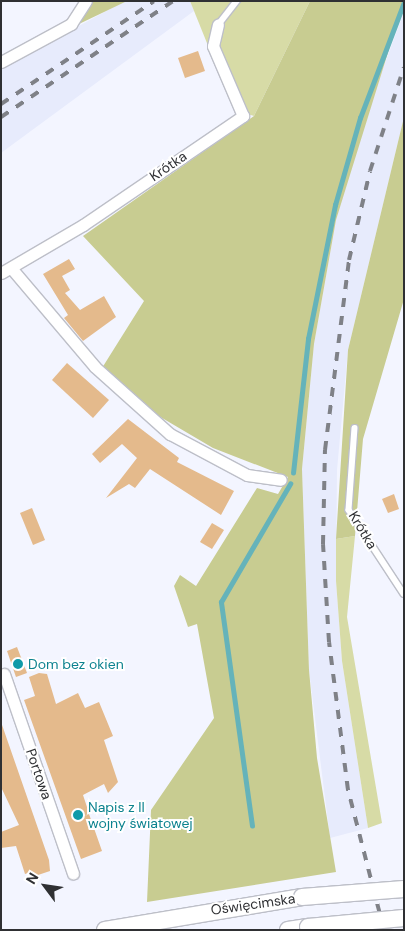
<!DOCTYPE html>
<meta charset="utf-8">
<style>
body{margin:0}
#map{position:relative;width:405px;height:931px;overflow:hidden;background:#f3f5ff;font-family:"DM Sans",sans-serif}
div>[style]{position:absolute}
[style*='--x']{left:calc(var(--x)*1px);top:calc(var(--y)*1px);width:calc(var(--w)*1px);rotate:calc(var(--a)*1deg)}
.built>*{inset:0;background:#e7ebfc}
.green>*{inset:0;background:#d7dba6}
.forest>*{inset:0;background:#c8cc91}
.stream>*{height:4.5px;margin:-2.25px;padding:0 2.25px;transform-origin:2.25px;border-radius:2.25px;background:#65b3ba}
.building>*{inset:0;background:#e4ba8c}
.roads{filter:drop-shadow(1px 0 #bdbfc8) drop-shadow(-1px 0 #bdbfc8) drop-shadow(0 1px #bdbfc8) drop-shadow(0 -1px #bdbfc8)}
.service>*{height:5.5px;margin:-2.75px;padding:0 2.75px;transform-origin:2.75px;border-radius:2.75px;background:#fff}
.minor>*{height:11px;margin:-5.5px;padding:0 5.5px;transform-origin:5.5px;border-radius:5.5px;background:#fff}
.secondary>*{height:16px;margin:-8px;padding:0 8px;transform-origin:8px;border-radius:8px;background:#fff}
.rail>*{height:4px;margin-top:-2px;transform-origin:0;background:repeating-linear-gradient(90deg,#7f8187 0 9px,transparent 0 18px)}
.bridges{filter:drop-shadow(1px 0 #bdbfc8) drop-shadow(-1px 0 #bdbfc8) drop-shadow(0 1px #bdbfc8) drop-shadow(0 -1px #bdbfc8)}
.secondary-bridge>*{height:16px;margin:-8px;padding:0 8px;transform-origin:8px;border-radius:8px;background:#fff}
.dots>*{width:14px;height:14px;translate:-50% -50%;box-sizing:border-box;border:2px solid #fff;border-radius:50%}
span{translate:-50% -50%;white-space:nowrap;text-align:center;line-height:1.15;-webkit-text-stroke:4px #fff;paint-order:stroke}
.street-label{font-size:14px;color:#2f3033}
.culture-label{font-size:14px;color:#0d838f}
.left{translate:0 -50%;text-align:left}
.frame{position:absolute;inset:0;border:2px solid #2f3033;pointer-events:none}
.north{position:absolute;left:20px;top:861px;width:50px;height:50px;-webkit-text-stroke:4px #fff;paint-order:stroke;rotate:301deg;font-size:14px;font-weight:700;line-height:20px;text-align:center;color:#2f3033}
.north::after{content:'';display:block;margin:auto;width:18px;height:22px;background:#2f3033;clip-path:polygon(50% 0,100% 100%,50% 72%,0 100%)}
</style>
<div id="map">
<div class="built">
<i style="clip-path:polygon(125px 1px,190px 1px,194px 11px,1px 153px,1px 68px)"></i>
<i style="clip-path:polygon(404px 12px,404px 117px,348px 350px,337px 470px,336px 581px,342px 661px,368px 828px,330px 838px,309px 670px,302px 469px,314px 344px,336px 220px,364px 119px)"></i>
</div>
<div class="green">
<i style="clip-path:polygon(190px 1px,310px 1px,254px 116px,234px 110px)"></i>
<i style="clip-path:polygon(355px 536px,347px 617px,382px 823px,368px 828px,342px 661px,336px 581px,336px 539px)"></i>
</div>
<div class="forest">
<i style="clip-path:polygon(92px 1px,127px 1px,79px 24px)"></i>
<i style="clip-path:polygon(310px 1px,404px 1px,336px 220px,314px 344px,302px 469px,309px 670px,317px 758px,336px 872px,147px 902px,151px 810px,214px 718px,197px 624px,188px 627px,174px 586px,180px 575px,196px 586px,257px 488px,278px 494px,288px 477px,213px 448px,157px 415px,102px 368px,144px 301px,83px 236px,254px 116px)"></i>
<i style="clip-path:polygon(404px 117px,404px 299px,363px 439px,355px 536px,336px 539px,348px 350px)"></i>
</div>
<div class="stream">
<i style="--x:293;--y:473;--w:135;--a:-83.6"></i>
<i style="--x:308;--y:339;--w:137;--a:-78.6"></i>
<i style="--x:335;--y:205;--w:91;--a:-74"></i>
<i style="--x:360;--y:118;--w:124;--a:-69.2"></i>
<i style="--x:252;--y:826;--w:226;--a:-97.9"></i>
<i style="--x:221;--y:602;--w:137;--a:-59.7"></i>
</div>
<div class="building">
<i style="clip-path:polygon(198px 51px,205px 71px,185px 78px,178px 58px)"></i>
<i style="clip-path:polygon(69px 259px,75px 269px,62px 276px,70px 290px,65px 293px,80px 310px,104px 296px,116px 317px,83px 341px,64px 318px,68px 315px,43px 274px)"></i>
<i style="clip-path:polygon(67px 363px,109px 400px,93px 418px,52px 380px)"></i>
<i style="clip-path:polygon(128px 419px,179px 458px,177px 462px,234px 491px,221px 515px,150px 469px,135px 488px,129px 484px,106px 498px,137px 458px,122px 444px,100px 463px,92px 454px)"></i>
<i style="clip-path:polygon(394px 494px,399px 509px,388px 513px,382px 499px)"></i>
<i style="clip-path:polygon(32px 508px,45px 540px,33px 545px,20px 513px)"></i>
<i style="clip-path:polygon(212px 523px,224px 530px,212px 549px,200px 542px)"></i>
<i style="clip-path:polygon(17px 647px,27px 673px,16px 677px,7px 651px)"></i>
<i style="clip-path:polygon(39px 673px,47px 674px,56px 704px,78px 693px,85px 708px,99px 702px,113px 736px,104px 740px,118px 782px,108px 793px,104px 784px,83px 795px,89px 813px,85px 816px,89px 814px,102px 851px,81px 859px,24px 700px,35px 696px,29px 677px)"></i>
<i style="clip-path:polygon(1px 722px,49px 860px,50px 871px,32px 877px,31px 872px,25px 874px,16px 846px,1px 848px,1px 832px,19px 825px,1px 787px)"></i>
</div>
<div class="roads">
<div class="service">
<i style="--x:218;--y:25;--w:31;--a:-52"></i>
<i style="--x:355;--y:428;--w:82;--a:94.2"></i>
<i style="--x:349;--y:510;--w:100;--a:56.8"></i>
</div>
<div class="minor">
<i style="--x:1;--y:62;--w:80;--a:-28.5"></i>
<i style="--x:71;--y:24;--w:27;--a:-57"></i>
<i style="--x:12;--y:269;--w:128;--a:49.7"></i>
<i style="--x:95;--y:367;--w:101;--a:41.8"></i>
<i style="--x:170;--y:434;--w:87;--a:28"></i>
<i style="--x:247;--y:475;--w:34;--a:8"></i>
<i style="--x:1;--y:273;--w:95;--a:-30.3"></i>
<i style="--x:83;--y:225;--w:194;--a:-34.3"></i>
<i style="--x:243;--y:116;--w:76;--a:-113.2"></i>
<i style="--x:213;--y:46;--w:22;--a:-77"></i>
<i style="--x:4;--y:674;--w:211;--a:70.9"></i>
</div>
<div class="secondary">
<i style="--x:105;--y:930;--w:200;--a:-9.5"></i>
<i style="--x:288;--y:930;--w:20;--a:-9"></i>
</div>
</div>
<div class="rail">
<i style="--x:1;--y:104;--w:184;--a:-33.9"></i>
<i style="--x:1;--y:117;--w:207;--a:-34"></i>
<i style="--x:384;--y:930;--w:145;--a:-104.4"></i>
<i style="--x:348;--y:790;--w:149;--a:-97.3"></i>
<i style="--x:329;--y:642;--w:98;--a:-93.5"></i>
<i style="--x:323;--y:544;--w:94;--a:-88.8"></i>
<i style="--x:325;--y:450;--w:192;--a:-82.8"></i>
<i style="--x:349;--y:260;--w:91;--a:-76.7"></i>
<i style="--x:370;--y:171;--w:109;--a:-71.9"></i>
</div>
<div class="bridges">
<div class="secondary-bridge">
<i style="--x:302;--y:897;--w:102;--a:-4.5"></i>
<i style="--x:308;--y:927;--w:96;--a:-5.4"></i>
</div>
</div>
<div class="dots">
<i style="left:18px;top:664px;background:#0f9aa8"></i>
<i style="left:78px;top:815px;background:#0f9aa8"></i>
</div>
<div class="street-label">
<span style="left:168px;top:166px;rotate:-34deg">Krótka</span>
<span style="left:363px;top:530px;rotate:59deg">Krótka</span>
<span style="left:39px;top:774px;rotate:71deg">Portowa</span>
<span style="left:253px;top:904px;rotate:-8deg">Oświęcimska</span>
</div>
<div class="culture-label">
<span class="left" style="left:28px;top:664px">Dom bez okien</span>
<span class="left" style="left:88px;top:815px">Napis z II<br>wojny światowej</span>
</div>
<div class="frame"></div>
<div class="north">N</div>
</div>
